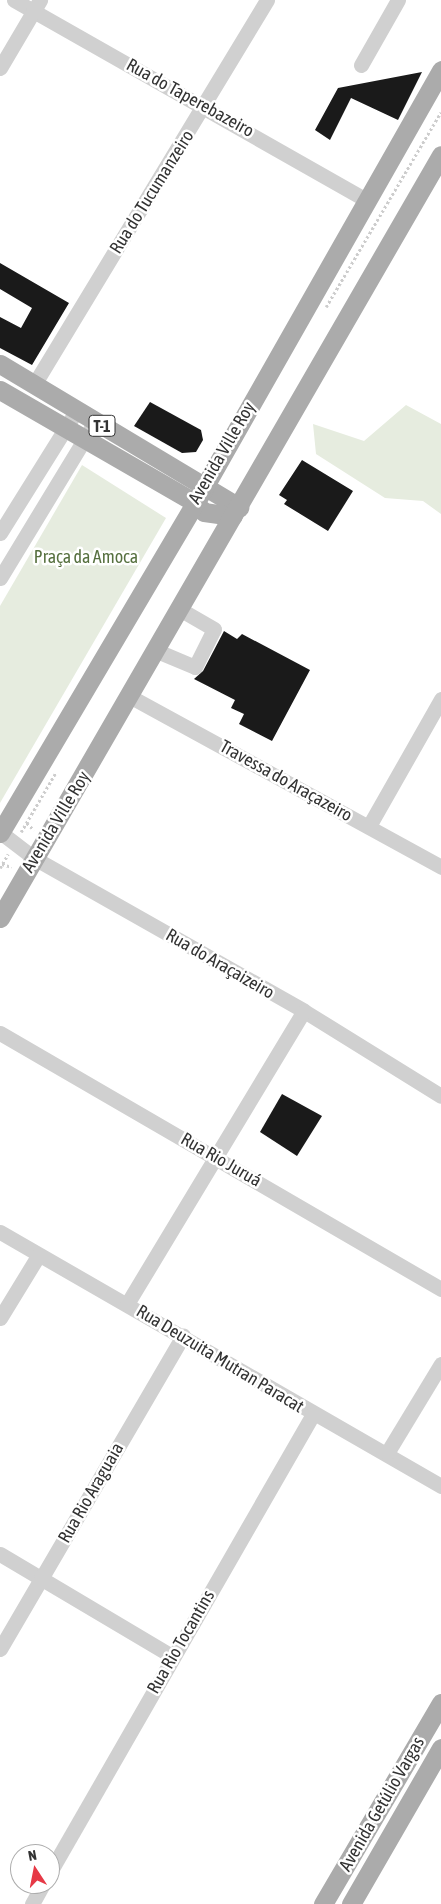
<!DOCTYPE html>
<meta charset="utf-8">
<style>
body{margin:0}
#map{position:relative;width:441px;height:1904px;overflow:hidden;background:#fff;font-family:"Asap Condensed",sans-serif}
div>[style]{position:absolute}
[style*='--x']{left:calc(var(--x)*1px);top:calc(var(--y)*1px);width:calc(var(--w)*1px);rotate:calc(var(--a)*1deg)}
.green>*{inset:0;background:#e6ecdf}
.building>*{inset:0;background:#1a1a1a}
.path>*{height:2.5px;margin-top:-1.25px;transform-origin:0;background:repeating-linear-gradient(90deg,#cdcdcd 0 2.5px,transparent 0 5px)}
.minor>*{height:15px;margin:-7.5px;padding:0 7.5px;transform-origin:7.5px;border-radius:7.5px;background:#d0d0d0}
.major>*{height:19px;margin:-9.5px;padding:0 9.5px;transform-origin:9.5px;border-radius:9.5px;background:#ababab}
span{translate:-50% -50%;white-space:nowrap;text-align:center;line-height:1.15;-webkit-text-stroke:5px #fff;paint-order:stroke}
.shield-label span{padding:1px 4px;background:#fff;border:1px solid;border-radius:4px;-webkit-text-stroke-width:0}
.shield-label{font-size:16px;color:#333;font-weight:700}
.street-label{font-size:18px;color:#333}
.park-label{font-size:18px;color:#56703f}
.north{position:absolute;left:10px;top:1844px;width:50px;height:50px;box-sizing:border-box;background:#fff;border:1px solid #adadad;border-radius:50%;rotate:349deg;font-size:14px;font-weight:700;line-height:20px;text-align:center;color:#333}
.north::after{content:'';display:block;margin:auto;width:18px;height:22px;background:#e63946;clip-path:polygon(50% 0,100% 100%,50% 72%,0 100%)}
</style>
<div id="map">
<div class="green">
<i style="clip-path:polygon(406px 405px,441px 424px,441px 514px,423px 501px,385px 498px,316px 454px,313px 424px,364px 441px)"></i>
<i style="clip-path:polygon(82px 465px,166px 518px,0 803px,0 606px)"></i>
</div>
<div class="building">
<i style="clip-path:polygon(422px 72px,398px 120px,351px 98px,330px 140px,315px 130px,338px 88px)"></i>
<i style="clip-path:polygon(0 263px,69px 303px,32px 365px,0 348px,0 317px,21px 328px,32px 308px,0 289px)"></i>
<i style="clip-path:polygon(150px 402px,201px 430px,203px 440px,196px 452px,182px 453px,134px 426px)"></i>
<i style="clip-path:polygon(302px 460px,353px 491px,328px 531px,284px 504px,287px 500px,279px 495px)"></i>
<i style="clip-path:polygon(224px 631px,237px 639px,242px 634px,310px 670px,272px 741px,239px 724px,244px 714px,231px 708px,235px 700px,194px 679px,203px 671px)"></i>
<i style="clip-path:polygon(282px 1094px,322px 1116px,297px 1156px,260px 1132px)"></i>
</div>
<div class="path">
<i style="--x:326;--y:307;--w:226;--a:-59.5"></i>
<i style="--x:27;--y:823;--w:10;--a:45"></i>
<i style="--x:21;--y:832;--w:69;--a:-59.7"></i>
<i style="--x:2;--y:864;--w:10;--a:17"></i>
<i style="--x:0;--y:868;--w:16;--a:-60"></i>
</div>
<div class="minor">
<i style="--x:14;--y:0;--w:403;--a:29.6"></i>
<i style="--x:361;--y:65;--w:75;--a:-60.4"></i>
<i style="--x:0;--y:68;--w:79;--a:-59.5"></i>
<i style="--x:35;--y:383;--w:448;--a:-58.8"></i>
<i style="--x:0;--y:533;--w:145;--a:-58"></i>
<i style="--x:0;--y:578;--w:183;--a:-58.7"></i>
<i style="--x:157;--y:651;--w:41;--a:22.8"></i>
<i style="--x:195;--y:667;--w:42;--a:-63.4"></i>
<i style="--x:214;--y:629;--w:38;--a:-150"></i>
<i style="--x:131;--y:697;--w:354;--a:28.7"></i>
<i style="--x:369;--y:826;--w:146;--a:-60.4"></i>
<i style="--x:0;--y:832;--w:43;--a:37.4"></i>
<i style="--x:34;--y:858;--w:310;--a:29.5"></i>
<i style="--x:304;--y:1011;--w:161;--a:31.8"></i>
<i style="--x:0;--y:1033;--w:510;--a:30.14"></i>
<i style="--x:0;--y:1232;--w:509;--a:29.94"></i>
<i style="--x:127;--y:1304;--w:342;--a:-58.9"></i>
<i style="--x:0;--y:1318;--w:73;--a:-58.5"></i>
<i style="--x:387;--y:1453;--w:104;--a:-58.8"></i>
<i style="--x:0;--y:1554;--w:200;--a:30.7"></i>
<i style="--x:0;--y:1649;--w:363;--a:-59.7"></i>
<i style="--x:50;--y:1872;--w:528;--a:-60.13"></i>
<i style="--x:32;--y:1904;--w:23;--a:-61"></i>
</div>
<div class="major">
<i style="--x:0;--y:364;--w:279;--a:30.9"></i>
<i style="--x:0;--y:390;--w:224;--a:30"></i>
<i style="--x:194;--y:502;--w:14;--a:45"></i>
<i style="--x:204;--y:512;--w:29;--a:8"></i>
<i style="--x:0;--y:833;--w:405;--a:-59.4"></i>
<i style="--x:206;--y:484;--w:476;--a:-60.4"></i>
<i style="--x:0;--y:918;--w:881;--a:-59.97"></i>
<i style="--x:323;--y:1904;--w:233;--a:-59.6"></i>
<i style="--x:351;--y:1904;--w:180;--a:-60"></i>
</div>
<div class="shield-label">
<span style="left:102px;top:426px">T-1</span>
</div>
<div class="street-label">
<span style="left:190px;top:98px;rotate:29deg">Rua do Taperebazeiro</span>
<span style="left:152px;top:192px;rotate:-58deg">Rua do Tucumanzeiro</span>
<span style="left:222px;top:453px;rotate:-60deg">Avenida Ville Roy</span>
<span style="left:286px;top:781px;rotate:29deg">Travessa do Araçazeiro</span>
<span style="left:56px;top:822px;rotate:-59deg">Avenida Ville Roy</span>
<span style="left:220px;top:964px;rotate:30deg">Rua do Araçaizeiro</span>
<span style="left:221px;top:1160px;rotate:30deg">Rua Rio Juruá</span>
<span style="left:220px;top:1359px;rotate:31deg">Rua Deuzuita Mutran Paracat</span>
<span style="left:91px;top:1493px;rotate:-60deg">Rua Rio Araguaia</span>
<span style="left:181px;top:1642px;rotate:-60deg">Rua Rio Tocantins</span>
<span style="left:382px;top:1804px;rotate:-60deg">Avenida Getúlio Vargas</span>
</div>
<div class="park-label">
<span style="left:86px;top:557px">Praça da Amoca</span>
</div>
<div class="north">N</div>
</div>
